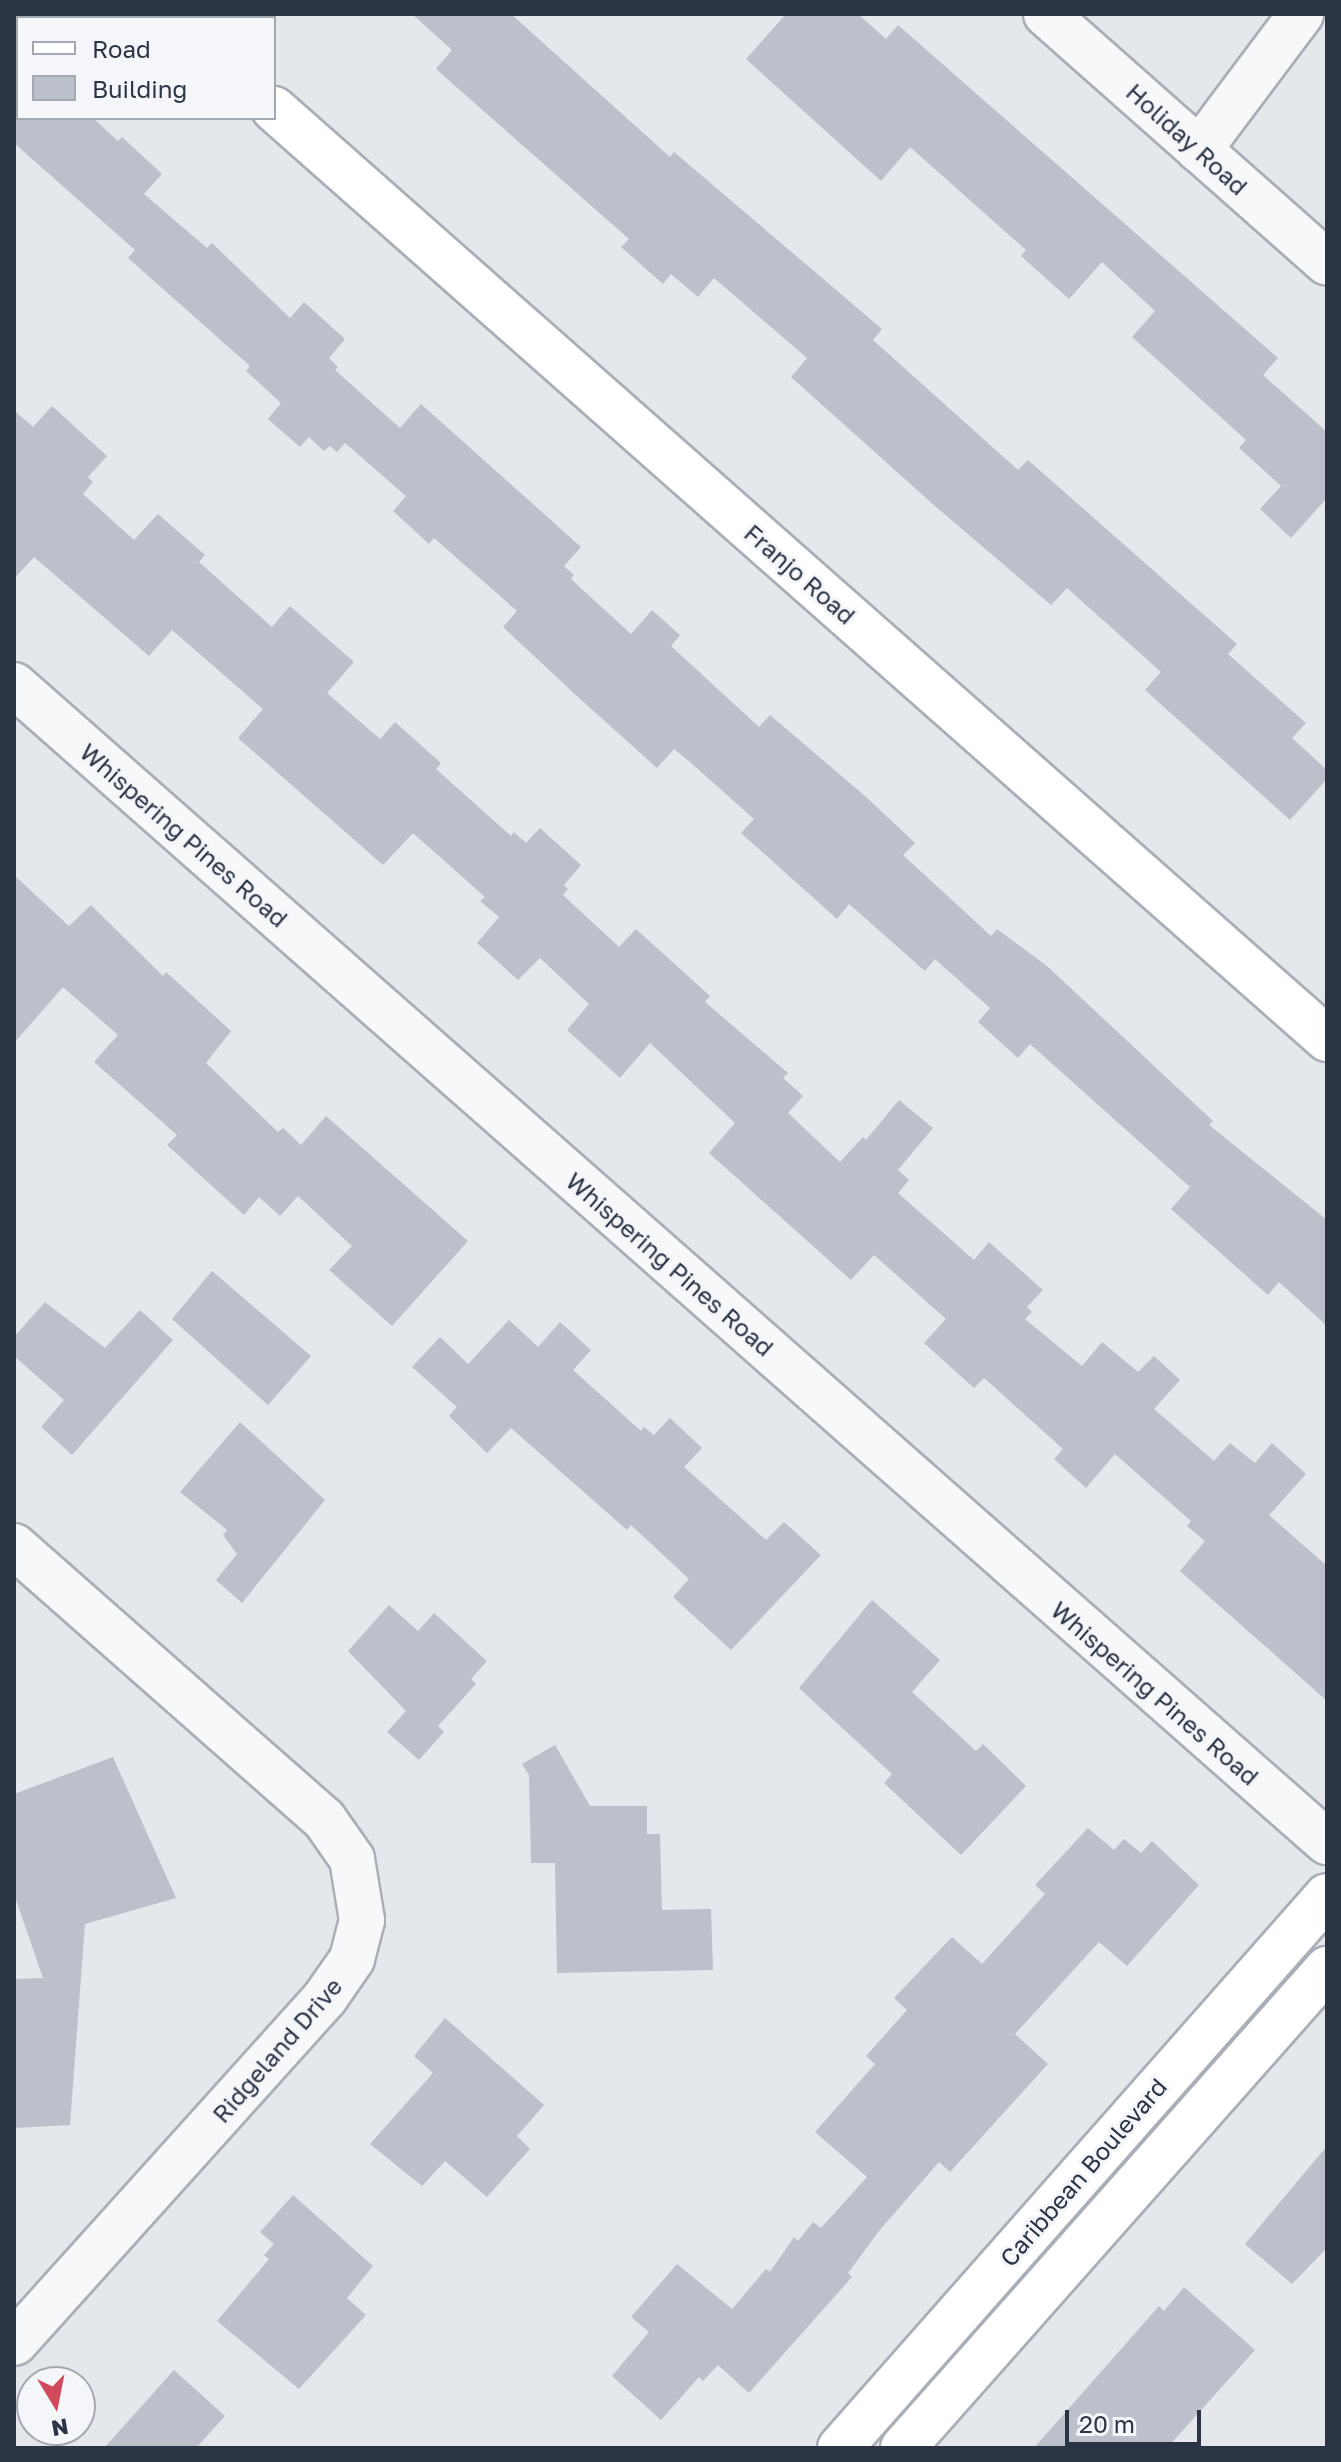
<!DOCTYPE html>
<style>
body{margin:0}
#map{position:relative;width:1341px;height:2462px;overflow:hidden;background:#e4e7ec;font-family:"Golos Text",sans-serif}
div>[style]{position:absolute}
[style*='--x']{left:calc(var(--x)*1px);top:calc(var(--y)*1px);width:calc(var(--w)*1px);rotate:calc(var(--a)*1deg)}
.building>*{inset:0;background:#bbc0ca}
.roads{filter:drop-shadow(2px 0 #a9aeb7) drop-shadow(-2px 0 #a9aeb7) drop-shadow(0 2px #a9aeb7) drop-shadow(0 -2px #a9aeb7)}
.street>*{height:44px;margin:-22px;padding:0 22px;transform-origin:22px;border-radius:22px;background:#f7f8fa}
.secondary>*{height:44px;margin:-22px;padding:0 22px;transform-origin:22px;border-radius:22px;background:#fff}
span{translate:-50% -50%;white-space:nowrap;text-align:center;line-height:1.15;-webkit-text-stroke:6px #f4f6f9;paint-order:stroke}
.street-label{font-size:24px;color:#2b3445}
.frame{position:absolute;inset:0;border:16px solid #2b3445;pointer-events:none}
.legend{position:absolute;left:16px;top:16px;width:260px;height:104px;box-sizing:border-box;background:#f4f6f9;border:2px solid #a4a8b1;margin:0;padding:10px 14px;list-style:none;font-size:24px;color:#2b3445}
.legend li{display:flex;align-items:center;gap:16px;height:40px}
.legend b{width:40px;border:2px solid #a4a8b1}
.north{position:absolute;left:16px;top:2366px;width:80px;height:80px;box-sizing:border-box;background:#f4f6f9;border:2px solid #a4a8b1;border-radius:50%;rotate:170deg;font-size:22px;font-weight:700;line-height:32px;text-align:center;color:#2b3445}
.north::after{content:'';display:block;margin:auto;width:28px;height:36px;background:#d1495b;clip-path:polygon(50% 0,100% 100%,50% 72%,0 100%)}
.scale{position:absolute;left:1065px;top:2410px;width:136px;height:36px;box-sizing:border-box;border:4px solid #2b3445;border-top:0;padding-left:10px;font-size:24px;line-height:28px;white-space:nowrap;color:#2b3445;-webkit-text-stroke:6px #f4f6f9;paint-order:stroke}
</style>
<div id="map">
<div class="building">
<i style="clip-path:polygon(412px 14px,511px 14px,670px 157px,674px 152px,882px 329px,873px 340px,1018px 470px,1028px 460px,1237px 644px,1228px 654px,1306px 723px,1292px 738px,1327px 770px,1327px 779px,1290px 820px,1145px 690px,1161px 672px,1067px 588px,1051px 605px,935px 506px,791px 377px,807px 358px,714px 278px,698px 297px,671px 274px,663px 284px,621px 247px,629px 239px,436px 69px,452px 50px)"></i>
<i style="clip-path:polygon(786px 14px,858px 14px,886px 39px,898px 25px,1278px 358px,1263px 375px,1327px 432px,1327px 498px,1291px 538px,1260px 509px,1281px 486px,1239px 448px,1246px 440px,1132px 337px,1155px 311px,1102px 262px,1069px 299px,1021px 256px,1026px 250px,910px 147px,881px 181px,746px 59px)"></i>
<i style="clip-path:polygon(14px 118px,93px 118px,118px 141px,122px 137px,162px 174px,144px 194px,207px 248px,212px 243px,290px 318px,304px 302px,345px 339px,329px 358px,338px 367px,335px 370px,400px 428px,421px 404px,581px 547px,564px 566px,574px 575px,571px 579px,631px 634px,652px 610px,680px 635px,671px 646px,759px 727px,770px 715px,865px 796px,915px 843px,903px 855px,991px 936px,997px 929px,1047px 966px,1213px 1121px,1209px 1125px,1327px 1220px,1327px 1326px,1279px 1282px,1268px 1295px,1171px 1209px,1190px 1187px,1030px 1044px,1018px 1058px,978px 1022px,990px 1008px,935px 959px,925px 971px,849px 904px,837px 919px,741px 833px,754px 819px,690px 762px,674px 749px,657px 768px,578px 697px,503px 627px,517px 611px,434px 538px,429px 544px,393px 511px,406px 496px,345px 443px,337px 452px,330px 446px,324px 451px,309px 437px,300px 447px,268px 419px,281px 403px,246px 371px,250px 366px,128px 258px,135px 250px,14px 143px)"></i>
<i style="clip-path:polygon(52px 406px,107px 456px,88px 477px,93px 482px,83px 494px,134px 540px,158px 514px,205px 555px,199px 562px,272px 627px,290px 606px,354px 662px,327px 693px,380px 739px,395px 722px,441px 763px,436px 769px,511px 836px,514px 832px,526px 843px,540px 828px,581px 865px,564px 885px,568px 889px,563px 895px,619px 947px,636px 929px,710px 996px,705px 1002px,788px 1073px,783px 1078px,803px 1096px,788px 1113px,840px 1162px,863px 1137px,866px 1140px,899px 1100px,933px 1128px,898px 1170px,909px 1180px,898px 1193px,974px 1260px,989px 1242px,1043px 1290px,1027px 1307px,1032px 1312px,1025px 1319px,1082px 1366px,1102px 1342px,1138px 1372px,1154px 1356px,1180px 1380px,1154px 1409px,1214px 1461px,1230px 1443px,1255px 1463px,1272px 1443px,1306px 1474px,1269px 1515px,1327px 1566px,1327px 1701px,1180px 1571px,1205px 1541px,1187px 1526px,1191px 1521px,1115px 1454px,1086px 1488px,1054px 1459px,1063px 1449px,984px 1378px,974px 1388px,924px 1343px,946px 1319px,874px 1255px,851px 1280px,709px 1153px,735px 1123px,650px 1043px,620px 1078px,567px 1030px,589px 1004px,540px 958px,518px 980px,477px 943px,499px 917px,480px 901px,485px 897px,413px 833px,383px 865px,238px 738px,263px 709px,172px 630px,149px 656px,34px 557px,14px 579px,14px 410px,33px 427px)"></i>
<i style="clip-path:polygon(14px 875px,69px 926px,91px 905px,163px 976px,166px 972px,231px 1031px,206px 1063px,278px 1132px,283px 1128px,301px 1145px,326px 1116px,468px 1241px,392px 1326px,329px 1270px,352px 1246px,298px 1196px,280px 1216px,259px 1197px,244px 1215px,167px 1145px,177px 1135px,94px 1062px,118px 1035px,63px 987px,14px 1043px)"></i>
<i style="clip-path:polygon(212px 1271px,311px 1356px,268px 1405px,172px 1319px)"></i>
<i style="clip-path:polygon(45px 1302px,105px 1348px,140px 1310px,173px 1340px,72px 1455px,41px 1427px,64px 1400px,14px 1356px,14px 1337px)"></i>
<i style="clip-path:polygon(509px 1320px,538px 1347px,560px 1322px,591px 1350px,573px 1370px,641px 1431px,644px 1427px,654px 1435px,670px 1418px,702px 1448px,684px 1467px,766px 1540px,784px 1522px,821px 1555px,731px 1650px,673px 1597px,689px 1579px,631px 1525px,627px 1530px,511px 1428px,487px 1453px,449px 1416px,457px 1407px,412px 1367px,440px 1337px,468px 1364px)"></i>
<i style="clip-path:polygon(240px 1422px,325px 1500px,242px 1603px,216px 1580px,237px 1554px,223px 1535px,227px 1530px,180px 1492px)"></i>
<i style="clip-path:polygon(872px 1600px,940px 1660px,912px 1692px,976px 1751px,983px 1744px,1026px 1786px,961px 1855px,884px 1783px,892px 1774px,799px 1688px)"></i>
<i style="clip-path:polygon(389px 1605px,418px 1631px,434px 1613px,487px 1661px,471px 1679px,476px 1684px,438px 1726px,444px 1732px,419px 1760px,387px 1732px,406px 1711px,348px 1651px)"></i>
<i style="clip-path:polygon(555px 1745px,590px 1806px,647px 1806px,647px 1834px,660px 1834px,662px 1910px,711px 1909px,713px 1970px,557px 1973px,555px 1863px,531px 1863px,529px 1775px,522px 1764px)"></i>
<i style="clip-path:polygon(113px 1757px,176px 1898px,85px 1924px,70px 2125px,14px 2128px,14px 1979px,43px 1978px,14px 1894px,14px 1794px)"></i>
<i style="clip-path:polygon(1088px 1828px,1114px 1850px,1124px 1839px,1141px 1853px,1152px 1841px,1199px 1885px,1127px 1966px,1099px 1942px,1015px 2034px,1048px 2064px,950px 2172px,939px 2162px,879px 2231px,848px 2273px,852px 2277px,749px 2393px,718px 2365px,703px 2381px,699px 2377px,661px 2420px,612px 2376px,649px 2332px,631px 2317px,677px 2264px,732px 2309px,766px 2269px,770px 2272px,794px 2237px,798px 2241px,813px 2222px,821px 2228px,867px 2177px,815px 2132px,875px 2064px,866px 2056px,907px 2010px,894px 1998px,952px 1937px,982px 1964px,1045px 1894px,1035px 1885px)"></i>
<i style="clip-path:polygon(445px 2018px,544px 2105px,517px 2136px,530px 2149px,487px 2197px,445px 2161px,422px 2186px,370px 2144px,433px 2073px,414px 2056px)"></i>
<i style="clip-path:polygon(1327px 2146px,1327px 2248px,1292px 2284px,1245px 2244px)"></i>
<i style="clip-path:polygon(293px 2195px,373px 2266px,347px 2298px,366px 2315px,299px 2389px,217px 2321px,269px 2259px,264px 2255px,274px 2244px,260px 2232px)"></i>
<i style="clip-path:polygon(1184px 2287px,1255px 2350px,1167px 2448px,1034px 2448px,1159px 2306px,1164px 2311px)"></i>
<i style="clip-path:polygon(174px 2370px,225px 2416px,196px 2448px,104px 2448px)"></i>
</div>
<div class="roads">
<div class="street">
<i style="--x:1046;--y:14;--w:375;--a:41.5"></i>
<i style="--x:1199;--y:150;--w:170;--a:-53.1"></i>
<i style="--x:14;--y:685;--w:1750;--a:41.39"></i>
<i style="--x:14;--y:1546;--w:413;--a:41.4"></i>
<i style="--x:324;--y:1819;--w:49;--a:55"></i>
<i style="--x:352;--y:1859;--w:62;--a:80.7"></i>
<i style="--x:362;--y:1920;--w:40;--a:104.4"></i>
<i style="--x:352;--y:1959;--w:47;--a:124.7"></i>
<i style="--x:325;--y:1998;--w:464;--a:132"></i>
</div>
<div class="secondary">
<i style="--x:167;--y:14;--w:6;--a:45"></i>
<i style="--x:274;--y:109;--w:1405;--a:41.45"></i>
<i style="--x:840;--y:2448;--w:736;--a:-48.58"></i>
<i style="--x:903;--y:2448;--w:640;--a:-48.49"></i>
</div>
</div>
<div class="street-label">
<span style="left:1187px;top:139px;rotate:42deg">Holiday Road</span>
<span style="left:800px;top:574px;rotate:41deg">Franjo Road</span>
<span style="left:184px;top:835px;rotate:41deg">Whispering Pines Road</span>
<span style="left:670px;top:1264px;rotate:41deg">Whispering Pines Road</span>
<span style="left:1155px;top:1693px;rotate:41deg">Whispering Pines Road</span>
<span style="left:277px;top:2050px;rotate:-49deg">Ridgeland Drive</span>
<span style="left:1083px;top:2172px;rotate:-49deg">Caribbean Boulevard</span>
</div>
<div class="frame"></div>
<ul class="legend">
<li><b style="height:10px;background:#fff"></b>Road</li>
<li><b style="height:22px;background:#bbc0ca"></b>Building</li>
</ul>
<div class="north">N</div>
<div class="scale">20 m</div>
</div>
